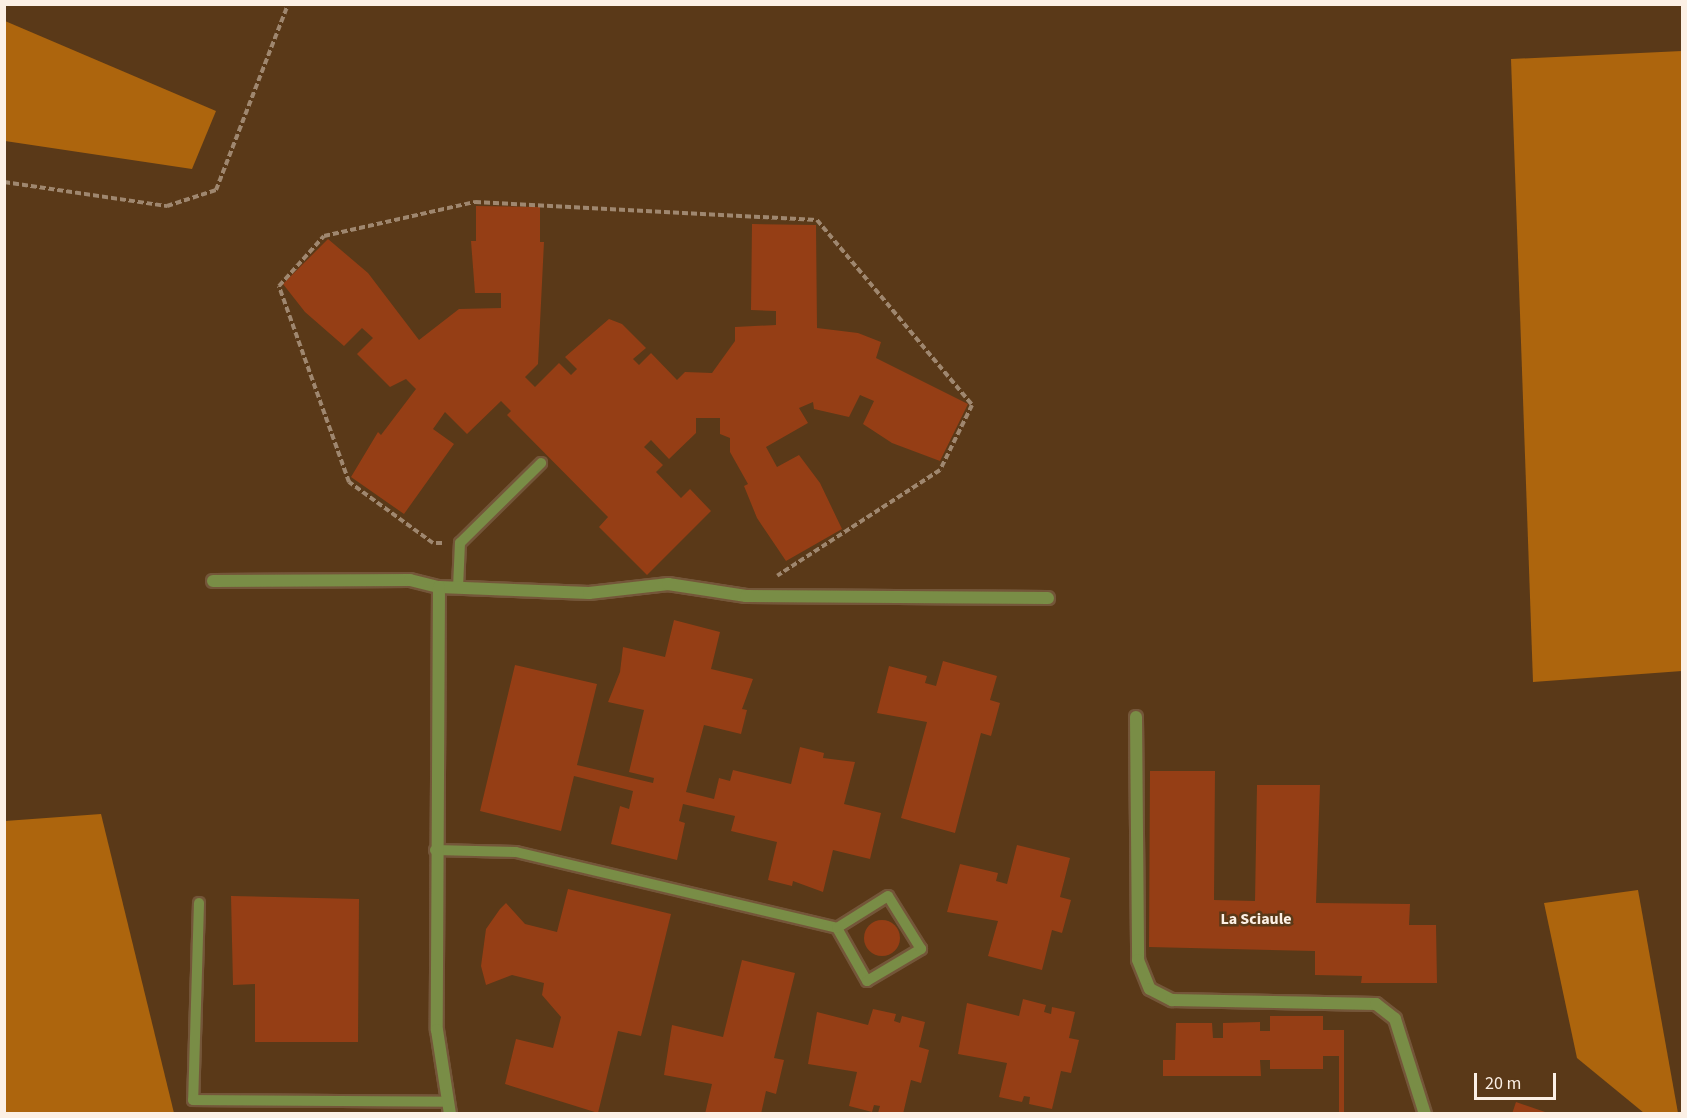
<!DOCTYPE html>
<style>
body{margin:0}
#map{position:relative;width:1687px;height:1118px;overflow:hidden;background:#5a3918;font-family:"Source Sans 3",sans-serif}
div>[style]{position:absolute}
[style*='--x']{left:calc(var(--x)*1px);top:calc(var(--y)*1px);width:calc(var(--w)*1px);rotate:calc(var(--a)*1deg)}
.forest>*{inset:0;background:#ad650d}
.building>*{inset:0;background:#953e15}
.round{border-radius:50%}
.path>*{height:4px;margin-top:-2px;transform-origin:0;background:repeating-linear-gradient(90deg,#9f876f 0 6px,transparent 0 9px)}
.roads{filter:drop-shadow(2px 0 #745639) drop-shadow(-2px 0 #745639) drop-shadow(0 2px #745639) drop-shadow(0 -2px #745639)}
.lane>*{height:10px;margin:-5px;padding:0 5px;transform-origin:5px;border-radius:5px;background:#798d46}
.street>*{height:12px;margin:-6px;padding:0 6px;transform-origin:6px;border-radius:6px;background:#798d46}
span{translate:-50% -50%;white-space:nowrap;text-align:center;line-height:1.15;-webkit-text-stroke:5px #5a3918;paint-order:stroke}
.neighbourhood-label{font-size:16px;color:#fcf0e5;font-weight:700}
.frame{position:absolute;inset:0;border:6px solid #fcf0e5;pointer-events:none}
.scale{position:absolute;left:1474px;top:1073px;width:82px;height:27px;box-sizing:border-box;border:3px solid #fcf0e5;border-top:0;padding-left:8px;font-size:18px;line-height:21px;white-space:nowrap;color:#fcf0e5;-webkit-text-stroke:4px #5a3918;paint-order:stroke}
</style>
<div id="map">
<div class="forest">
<i style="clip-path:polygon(5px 21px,216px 111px,192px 169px,5px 141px)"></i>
<i style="clip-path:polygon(1682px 51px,1682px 671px,1533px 682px,1511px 59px)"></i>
<i style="clip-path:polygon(101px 814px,174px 1113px,5px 1113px,5px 821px)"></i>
<i style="clip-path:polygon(1638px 890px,1678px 1113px,1644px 1113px,1577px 1058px,1544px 903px)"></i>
</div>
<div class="building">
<i style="clip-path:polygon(476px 206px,540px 207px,540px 242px,544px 242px,538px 364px,525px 377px,535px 387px,559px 363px,571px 375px,577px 369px,565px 357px,609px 319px,622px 324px,646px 348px,633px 359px,639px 365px,651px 353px,677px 380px,685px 372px,712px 373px,735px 341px,735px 327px,776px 325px,776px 311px,751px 310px,752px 224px,816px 225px,817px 328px,858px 333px,881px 342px,876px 358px,968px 404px,940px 461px,892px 443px,863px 424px,874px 401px,860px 395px,849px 417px,814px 409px,813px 402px,799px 408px,808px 423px,766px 447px,777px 467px,799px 455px,820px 483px,842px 529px,786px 561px,757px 518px,744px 486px,748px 484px,730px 452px,730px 438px,720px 434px,720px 418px,696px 418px,696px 433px,669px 459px,651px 440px,644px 447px,663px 465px,656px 472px,681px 498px,690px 489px,711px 511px,647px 575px,599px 527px,608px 517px,507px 415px,511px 411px,501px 401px,467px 434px,445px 412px,433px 429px,454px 444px,404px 514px,351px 477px,378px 432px,381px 435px,416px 389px,406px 379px,390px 387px,357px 354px,373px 338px,362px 328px,344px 346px,305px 312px,283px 284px,328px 239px,368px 273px,419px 340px,459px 309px,501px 308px,501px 293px,475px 293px,471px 241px,476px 241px)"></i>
<i style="clip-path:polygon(674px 620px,720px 632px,711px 669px,753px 679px,742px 709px,747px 710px,741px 734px,704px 725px,686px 792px,714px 799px,719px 778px,730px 781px,733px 770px,791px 784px,800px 747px,824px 753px,823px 758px,855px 762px,844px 804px,881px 813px,870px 859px,833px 850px,823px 892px,793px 881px,792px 886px,768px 880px,777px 842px,731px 831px,735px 816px,683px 804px,679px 821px,685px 823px,677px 860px,611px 844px,620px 806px,629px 809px,633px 791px,574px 776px,561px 831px,480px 811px,515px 665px,597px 684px,577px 765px,653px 783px,654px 778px,629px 772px,644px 710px,608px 702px,620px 672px,623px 647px,665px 657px)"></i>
<i style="clip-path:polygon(943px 661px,997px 676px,990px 700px,1000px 703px,991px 736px,981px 733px,955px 833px,901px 818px,927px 722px,877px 713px,889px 666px,927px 676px,925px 683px,936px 686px)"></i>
<i style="clip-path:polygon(1150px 771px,1215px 771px,1214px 900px,1255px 901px,1257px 785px,1320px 785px,1316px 903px,1410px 904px,1409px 925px,1436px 925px,1437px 983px,1361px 983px,1362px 976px,1315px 975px,1315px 951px,1149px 947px)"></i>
<i style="clip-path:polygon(1017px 845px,1070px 858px,1060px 897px,1071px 900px,1062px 933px,1052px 930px,1042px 970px,988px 956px,998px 921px,947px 912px,960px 864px,998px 873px,996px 881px,1007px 884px)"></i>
<i style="clip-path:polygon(568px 889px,671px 914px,641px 1036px,618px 1031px,598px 1113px,505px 1084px,516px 1039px,553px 1048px,561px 1017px,542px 995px,544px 983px,512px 975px,486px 985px,481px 966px,486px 929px,500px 909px,506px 903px,525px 924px,557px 932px)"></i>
<i style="clip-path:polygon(231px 896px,359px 899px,358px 1042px,255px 1042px,255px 984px,233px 985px)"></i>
<i class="round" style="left:864px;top:920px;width:36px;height:36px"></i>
<i style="clip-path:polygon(742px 960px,795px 973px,774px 1058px,784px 1060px,776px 1094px,766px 1091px,761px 1114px,705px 1114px,712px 1084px,664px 1075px,672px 1025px,723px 1037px)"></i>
<i style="clip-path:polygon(1023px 999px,1046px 1005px,1044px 1012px,1051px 1014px,1052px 1007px,1075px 1012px,1069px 1038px,1079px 1040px,1071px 1073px,1061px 1071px,1052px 1109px,1029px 1104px,1030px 1097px,1024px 1096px,1022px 1102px,999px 1097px,1007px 1063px,958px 1054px,967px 1003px,1019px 1016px)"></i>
<i style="clip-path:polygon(873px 1009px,896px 1014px,894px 1021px,900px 1023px,902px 1016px,925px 1022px,919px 1047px,929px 1050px,921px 1083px,911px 1080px,903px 1114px,878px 1113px,880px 1106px,874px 1105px,872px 1112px,849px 1106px,857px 1072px,808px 1064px,817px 1012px,868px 1025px)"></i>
<i style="clip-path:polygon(1270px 1016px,1323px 1016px,1323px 1030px,1344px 1030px,1344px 1114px,1339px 1114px,1339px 1056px,1323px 1056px,1323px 1069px,1270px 1069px,1270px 1060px,1260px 1060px,1261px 1076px,1163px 1076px,1163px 1060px,1175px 1060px,1176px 1023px,1212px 1023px,1213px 1038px,1223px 1038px,1223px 1023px,1260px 1022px,1260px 1031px,1270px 1031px)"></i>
<i style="clip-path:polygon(1516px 1102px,1548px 1113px,1548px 1114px,1512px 1114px)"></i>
</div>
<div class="path">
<i style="--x:4;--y:182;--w:165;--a:8.4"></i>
<i style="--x:167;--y:206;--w:52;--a:-18.1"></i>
<i style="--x:216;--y:190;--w:199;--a:-68.8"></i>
<i style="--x:442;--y:543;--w:9;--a:180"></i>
<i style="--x:433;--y:543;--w:104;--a:-144"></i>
<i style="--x:349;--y:482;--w:208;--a:-109.7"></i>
<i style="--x:279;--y:286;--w:67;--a:-48"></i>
<i style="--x:324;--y:236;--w:155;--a:-12.7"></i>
<i style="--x:475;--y:202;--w:342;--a:3"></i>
<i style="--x:817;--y:220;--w:241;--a:50"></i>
<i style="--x:972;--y:405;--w:72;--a:116.2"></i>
<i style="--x:940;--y:470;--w:194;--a:147"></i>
</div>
<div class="roads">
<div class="lane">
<i style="--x:458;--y:588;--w:45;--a:-87.5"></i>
<i style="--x:460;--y:543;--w:114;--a:-44.6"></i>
<i style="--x:435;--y:850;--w:81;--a:1.4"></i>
<i style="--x:516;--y:852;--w:330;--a:13.3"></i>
<i style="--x:837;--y:928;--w:61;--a:60.5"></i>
<i style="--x:867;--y:981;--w:63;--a:-30.7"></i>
<i style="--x:921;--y:949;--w:62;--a:-121.9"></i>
<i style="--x:888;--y:896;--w:60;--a:147.9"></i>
<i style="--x:199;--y:903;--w:197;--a:91.7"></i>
<i style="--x:193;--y:1100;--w:255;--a:0.4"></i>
</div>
<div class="street">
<i style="--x:213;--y:581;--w:197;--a:-0.3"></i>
<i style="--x:410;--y:580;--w:30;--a:14"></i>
<i style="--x:439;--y:587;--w:150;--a:2.3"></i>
<i style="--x:589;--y:593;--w:80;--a:-6.5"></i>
<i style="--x:668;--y:584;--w:79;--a:8.7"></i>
<i style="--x:746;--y:596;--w:302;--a:0.4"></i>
<i style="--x:439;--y:587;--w:443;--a:90.3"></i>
<i style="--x:437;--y:1030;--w:85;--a:81.2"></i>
<i style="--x:1136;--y:717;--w:243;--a:89.5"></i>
<i style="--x:1138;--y:960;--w:31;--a:68"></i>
<i style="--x:1150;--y:989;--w:25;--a:27"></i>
<i style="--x:1172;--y:1000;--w:204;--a:1.1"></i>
<i style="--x:1376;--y:1004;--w:24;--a:38"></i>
<i style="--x:1395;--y:1019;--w:100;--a:72.5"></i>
</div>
</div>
<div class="neighbourhood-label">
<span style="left:1256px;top:919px">La Sciaule</span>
</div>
<div class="frame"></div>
<div class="scale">20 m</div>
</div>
